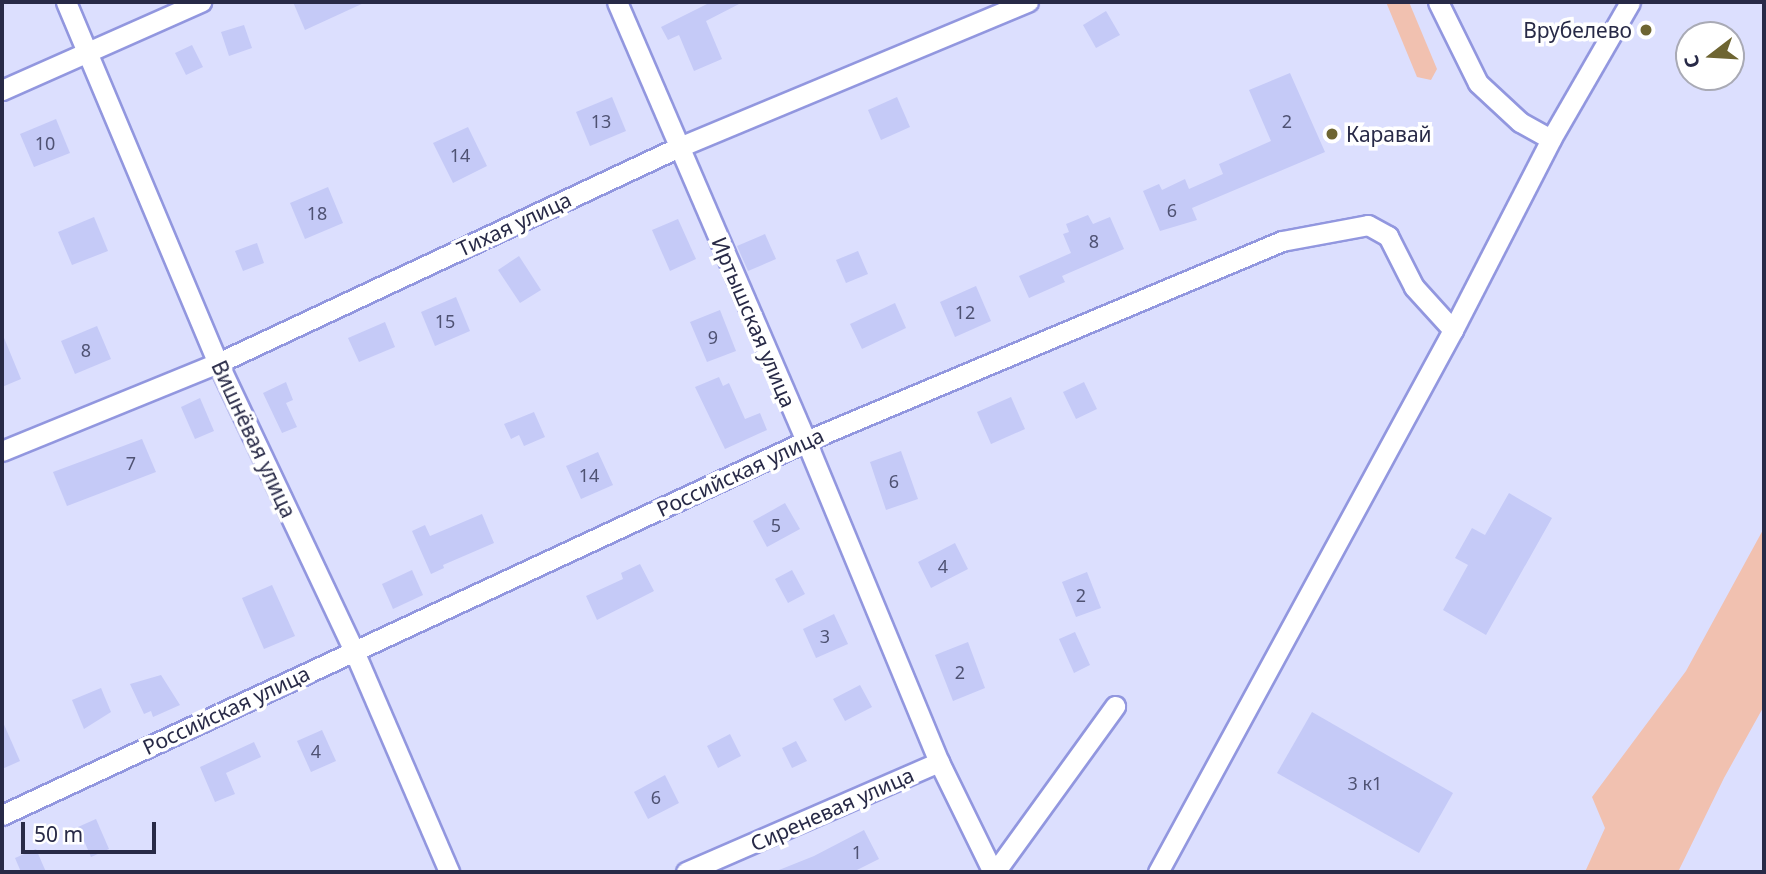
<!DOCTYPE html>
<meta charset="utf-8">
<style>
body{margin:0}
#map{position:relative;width:1766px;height:874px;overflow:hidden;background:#dcdffe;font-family:"Noto Sans",sans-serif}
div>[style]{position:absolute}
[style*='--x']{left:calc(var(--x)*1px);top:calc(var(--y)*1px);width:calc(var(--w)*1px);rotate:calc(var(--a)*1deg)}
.green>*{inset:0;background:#f1c1b0}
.building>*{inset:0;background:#c5caf7}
.roads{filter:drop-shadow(2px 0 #9297df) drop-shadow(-2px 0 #9297df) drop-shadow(0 2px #9297df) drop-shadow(0 -2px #9297df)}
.minor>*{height:19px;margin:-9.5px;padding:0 9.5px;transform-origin:9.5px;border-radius:9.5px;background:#fff}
.dots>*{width:19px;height:19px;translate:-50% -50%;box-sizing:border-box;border:4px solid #fff;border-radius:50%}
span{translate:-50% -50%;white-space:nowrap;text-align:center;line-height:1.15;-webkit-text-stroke:7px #fff;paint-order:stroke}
.number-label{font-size:18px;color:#4f5273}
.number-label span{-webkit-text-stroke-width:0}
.poi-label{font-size:21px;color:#282a47}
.right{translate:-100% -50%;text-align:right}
.left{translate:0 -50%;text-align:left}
.street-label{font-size:21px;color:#282a47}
.frame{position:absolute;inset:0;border:4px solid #282a47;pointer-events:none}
.north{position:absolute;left:1675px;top:21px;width:70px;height:70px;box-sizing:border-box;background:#fff;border:2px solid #a9aab5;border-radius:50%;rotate:253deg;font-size:19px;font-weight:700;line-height:28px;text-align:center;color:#282a47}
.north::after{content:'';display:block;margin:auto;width:24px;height:32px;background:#6e6532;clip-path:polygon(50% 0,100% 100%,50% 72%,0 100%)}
.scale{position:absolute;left:21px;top:822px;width:135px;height:32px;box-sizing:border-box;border:4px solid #282a47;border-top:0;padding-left:9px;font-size:21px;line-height:24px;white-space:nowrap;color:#282a47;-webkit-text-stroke:5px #fff;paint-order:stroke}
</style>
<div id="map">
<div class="green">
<i style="clip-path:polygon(1386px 2px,1409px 2px,1437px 69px,1431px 80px,1417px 77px)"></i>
<i style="clip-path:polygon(1764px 528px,1764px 706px,1724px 778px,1678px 872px,1585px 872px,1605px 828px,1592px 797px,1686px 671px)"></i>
</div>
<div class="building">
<i style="clip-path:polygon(293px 2px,366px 2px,305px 30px)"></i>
<i style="clip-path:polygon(711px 2px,743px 2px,706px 21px,722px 59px,694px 71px,679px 35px,668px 40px,661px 27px)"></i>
<i style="clip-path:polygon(1106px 11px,1120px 35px,1096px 48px,1083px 25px)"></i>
<i style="clip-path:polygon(244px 25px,252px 48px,229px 56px,221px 32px)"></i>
<i style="clip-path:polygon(192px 45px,203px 67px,186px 75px,175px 53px)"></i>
<i style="clip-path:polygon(1290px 73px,1325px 152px,1192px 208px,1197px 220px,1160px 231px,1143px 191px,1159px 184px,1162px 190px,1185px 179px,1189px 189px,1223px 174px,1219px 164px,1271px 141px,1249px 90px)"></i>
<i style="clip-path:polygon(612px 97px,626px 131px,590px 146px,576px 112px)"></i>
<i style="clip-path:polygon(897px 97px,910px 127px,881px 140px,868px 110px)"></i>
<i style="clip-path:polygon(56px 119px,70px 153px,34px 167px,20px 134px)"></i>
<i style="clip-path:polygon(468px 127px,487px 166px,453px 183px,433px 143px)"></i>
<i style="clip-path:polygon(328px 187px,343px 223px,305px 239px,290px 203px)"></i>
<i style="clip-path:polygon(1088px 215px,1093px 224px,1110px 217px,1124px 249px,1062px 276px,1065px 282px,1029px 298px,1019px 276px,1071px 253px,1063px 234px,1069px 232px,1066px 224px)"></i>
<i style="clip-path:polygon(94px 217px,108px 251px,72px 265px,58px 232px)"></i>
<i style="clip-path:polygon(678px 219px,696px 259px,670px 271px,652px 230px)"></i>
<i style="clip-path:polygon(765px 234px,776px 259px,748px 271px,737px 246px)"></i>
<i style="clip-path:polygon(257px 243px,264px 263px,243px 271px,235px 251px)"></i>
<i style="clip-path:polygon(858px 251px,868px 274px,846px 283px,836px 260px)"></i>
<i style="clip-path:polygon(519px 256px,541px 290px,520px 303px,498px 270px)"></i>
<i style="clip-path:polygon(976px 286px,991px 321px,955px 337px,940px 302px)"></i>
<i style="clip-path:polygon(456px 297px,470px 331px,435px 346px,421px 312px)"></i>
<i style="clip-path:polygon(895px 303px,906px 328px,862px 349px,850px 324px)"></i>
<i style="clip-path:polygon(720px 310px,736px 351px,707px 362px,690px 322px)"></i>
<i style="clip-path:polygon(385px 322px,395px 347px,359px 362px,348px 338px)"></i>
<i style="clip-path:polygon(97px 326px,111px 359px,75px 374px,61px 341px)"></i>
<i style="clip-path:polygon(2px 333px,21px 379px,2px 387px)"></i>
<i style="clip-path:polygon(719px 377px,723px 386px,729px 383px,745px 419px,760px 413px,767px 430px,725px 449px,695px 387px)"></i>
<i style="clip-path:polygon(286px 382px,293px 400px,286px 403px,297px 427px,282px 433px,263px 393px)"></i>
<i style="clip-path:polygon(1084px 382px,1097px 409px,1076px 419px,1063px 392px)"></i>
<i style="clip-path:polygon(1011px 397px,1025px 429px,991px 444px,977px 412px)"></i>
<i style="clip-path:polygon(200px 398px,214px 431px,195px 439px,181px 407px)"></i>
<i style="clip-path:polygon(534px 412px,545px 437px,524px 446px,519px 435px,511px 439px,504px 424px)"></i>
<i style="clip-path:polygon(142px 439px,156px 472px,67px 506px,53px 472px)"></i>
<i style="clip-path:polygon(901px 451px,918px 499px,886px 510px,870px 462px)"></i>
<i style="clip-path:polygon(598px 452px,613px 485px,581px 499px,566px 466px)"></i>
<i style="clip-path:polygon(1509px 493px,1552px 518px,1486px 635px,1443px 610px,1468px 565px,1455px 558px,1472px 528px,1485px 535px)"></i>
<i style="clip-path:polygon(785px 503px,800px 529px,767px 547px,753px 521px)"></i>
<i style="clip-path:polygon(482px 514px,494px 543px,443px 565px,444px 568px,431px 574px,412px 531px,425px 525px,430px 536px)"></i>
<i style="clip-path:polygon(955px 543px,968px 569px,931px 588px,918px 562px)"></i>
<i style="clip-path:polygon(640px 564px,654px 591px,597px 620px,586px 596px,623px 579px,621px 573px)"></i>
<i style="clip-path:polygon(412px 570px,423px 595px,393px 609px,382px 584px)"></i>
<i style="clip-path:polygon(792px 570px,805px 594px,788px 603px,775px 579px)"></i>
<i style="clip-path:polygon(1087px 572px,1101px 608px,1076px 617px,1062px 582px)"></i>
<i style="clip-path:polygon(272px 585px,295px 636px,264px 649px,242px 598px)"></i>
<i style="clip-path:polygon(834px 614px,848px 644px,816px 658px,803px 629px)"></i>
<i style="clip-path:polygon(1075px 632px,1090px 665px,1074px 673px,1059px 639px)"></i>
<i style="clip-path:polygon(968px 642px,985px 688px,953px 701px,935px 655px)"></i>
<i style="clip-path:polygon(161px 675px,180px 705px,153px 717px,151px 711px,144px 714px,130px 684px)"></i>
<i style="clip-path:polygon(860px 685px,872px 707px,845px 721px,833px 699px)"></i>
<i style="clip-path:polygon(101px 688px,111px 712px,84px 729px,72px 700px)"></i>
<i style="clip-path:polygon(1312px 712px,1453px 793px,1419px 853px,1277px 773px)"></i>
<i style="clip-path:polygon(2px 720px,20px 761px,2px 769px)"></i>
<i style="clip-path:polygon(322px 730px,336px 761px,311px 772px,297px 741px)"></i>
<i style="clip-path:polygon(730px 734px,741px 756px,718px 768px,707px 746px)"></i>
<i style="clip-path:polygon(796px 741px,807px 761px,792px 768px,782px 748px)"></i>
<i style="clip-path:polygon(254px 742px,261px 757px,226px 773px,235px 794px,215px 802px,200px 767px)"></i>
<i style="clip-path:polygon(665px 775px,679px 803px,648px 819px,634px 792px)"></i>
<i style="clip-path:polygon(96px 819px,109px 849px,91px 857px,78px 827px)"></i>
<i style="clip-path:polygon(864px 830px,879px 859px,853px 872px,774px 872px,814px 856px)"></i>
<i style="clip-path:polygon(36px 849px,46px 872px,21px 872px,15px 858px)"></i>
</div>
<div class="roads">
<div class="minor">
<i style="--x:66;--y:2;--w:392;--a:67.2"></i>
<i style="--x:218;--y:363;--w:318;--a:64.7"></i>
<i style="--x:354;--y:651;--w:241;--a:66.7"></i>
<i style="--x:617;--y:2;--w:478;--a:66.7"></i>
<i style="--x:806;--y:441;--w:347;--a:67.5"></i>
<i style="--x:939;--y:762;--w:123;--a:63.9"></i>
<i style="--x:1438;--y:2;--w:90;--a:63.7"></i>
<i style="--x:1478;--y:83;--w:57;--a:42.9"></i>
<i style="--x:1520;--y:122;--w:35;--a:29"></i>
<i style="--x:2;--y:90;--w:218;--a:-23.9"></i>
<i style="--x:2;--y:451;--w:233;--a:-22.2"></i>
<i style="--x:218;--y:363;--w:509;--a:-25.11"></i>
<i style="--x:679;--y:147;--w:378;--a:-22.6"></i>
<i style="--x:2;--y:815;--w:887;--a:-24.95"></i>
<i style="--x:806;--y:441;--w:516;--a:-22.79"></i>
<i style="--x:1282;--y:241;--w:87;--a:-10.5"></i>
<i style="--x:1368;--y:225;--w:23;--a:29"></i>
<i style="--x:1388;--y:236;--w:57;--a:63"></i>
<i style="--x:1414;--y:287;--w:58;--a:47.8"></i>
<i style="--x:686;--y:872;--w:276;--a:-23.5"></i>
<i style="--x:995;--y:872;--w:205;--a:-54.1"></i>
<i style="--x:1158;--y:872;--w:617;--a:-61.44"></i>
<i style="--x:1453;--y:330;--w:215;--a:-62.8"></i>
<i style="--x:1551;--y:139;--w:158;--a:-60"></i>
</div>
</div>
<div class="dots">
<i style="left:1646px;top:30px;background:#6e6532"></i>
<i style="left:1332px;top:134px;background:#6e6532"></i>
</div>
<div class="number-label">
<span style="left:601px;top:121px">13</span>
<span style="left:1287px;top:121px">2</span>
<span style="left:45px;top:143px">10</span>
<span style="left:460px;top:155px">14</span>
<span style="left:1172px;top:210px">6</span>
<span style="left:317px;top:213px">18</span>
<span style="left:1094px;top:241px">8</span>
<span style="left:965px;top:312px">12</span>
<span style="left:445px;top:321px">15</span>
<span style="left:713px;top:337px">9</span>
<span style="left:86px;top:350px">8</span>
<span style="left:131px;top:463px">7</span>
<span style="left:589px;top:475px">14</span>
<span style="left:894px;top:481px">6</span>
<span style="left:776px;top:525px">5</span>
<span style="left:943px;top:566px">4</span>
<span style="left:1081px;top:595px">2</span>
<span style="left:825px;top:636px">3</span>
<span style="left:960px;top:672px">2</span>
<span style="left:316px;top:751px">4</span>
<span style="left:1365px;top:783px">3 к1</span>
<span style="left:656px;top:797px">6</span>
<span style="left:857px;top:852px">1</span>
</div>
<div class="poi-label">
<span class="right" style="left:1632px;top:30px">Врубелево</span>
<span class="left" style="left:1346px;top:134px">Каравай</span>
</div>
<div class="street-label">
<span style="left:514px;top:224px;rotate:-25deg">Тихая улица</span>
<span style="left:754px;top:322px;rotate:67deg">Иртышская улица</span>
<span style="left:254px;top:439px;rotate:65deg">Вишнёвая улица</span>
<span style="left:740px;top:472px;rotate:-25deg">Российская улица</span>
<span style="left:226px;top:710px;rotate:-25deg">Российская улица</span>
<span style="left:832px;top:809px;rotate:-24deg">Сиреневая улица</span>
</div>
<div class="frame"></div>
<div class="north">С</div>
<div class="scale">50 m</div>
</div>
